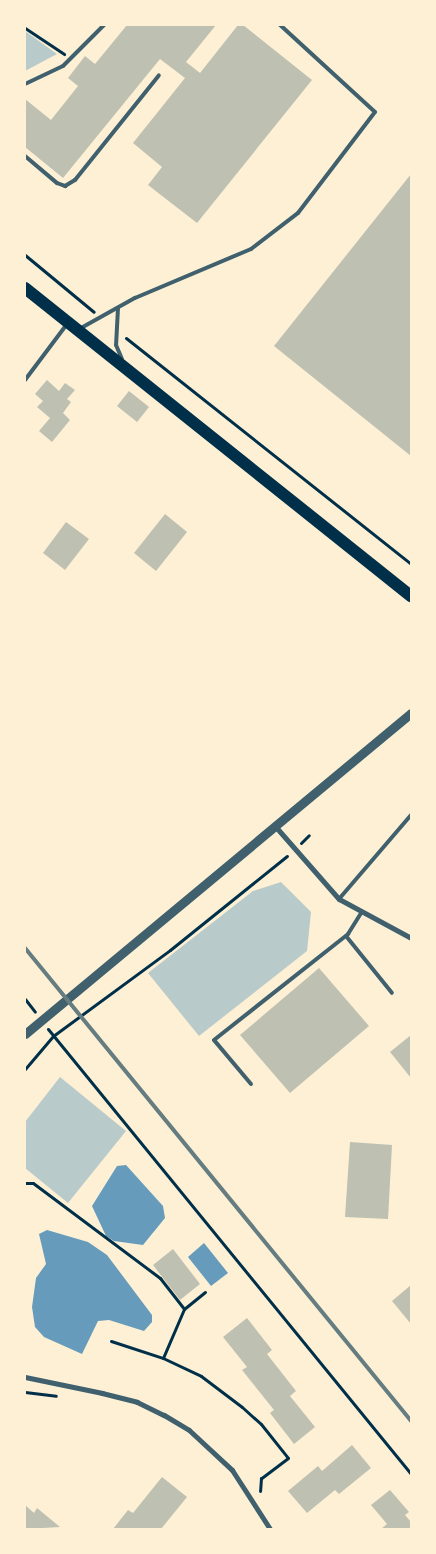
<!DOCTYPE html>
<style>
body{margin:0}
#map{position:relative;width:436px;height:1554px;overflow:hidden;background:#fdf0d5;font-family:Overpass,sans-serif}
div>[style]{position:absolute}
[style*='--x']{left:calc(var(--x)*1px);top:calc(var(--y)*1px);width:calc(var(--w)*1px);rotate:calc(var(--a)*1deg)}
.green>*{inset:0;background:#b9caca}
.water>*{inset:0;background:#669bbc}
.building>*{inset:0;background:#bec0b2}
.path>*{height:3px;margin:-1.5px;padding:0 1.5px;transform-origin:1.5px;border-radius:1.5px;background:#003049}
.service>*{height:4px;margin:-2px;padding:0 2px;transform-origin:2px;border-radius:2px;background:#3f606c}
.minor>*{height:5px;margin:-2.5px;padding:0 2.5px;transform-origin:2.5px;border-radius:2.5px;background:#3f606c}
.tertiary>*{height:9px;margin:-4.5px;padding:0 4.5px;transform-origin:4.5px;border-radius:4.5px;background:#3f606c}
.primary>*{height:12px;margin:-6px;padding:0 6px;transform-origin:6px;border-radius:6px;background:#003049}
.rail>*{height:4px;margin:-2px;padding:0 2px;transform-origin:2px;border-radius:2px;background:#657d81}
span{translate:-50% -50%;white-space:nowrap;text-align:center;line-height:1.15;-webkit-text-stroke:5px #fdf0d5;paint-order:stroke}
.frame{position:absolute;inset:0;border:26px solid #fdf0d5;pointer-events:none}
</style>
<div id="map">
<div class="green">
<i style="clip-path:polygon(25px 31px,57px 54px,25px 71px)"></i>
<i style="clip-path:polygon(281px 882px,311px 912px,307px 951px,199px 1036px,148px 973px,253px 891px)"></i>
<i style="clip-path:polygon(60px 1077px,126px 1131px,68px 1203px,25px 1168px,25px 1122px)"></i>
</div>
<div class="water">
<i style="clip-path:polygon(126px 1165px,163px 1206px,165px 1218px,143px 1245px,114px 1241px,106px 1236px,92px 1206px,117px 1166px)"></i>
<i style="clip-path:polygon(47px 1230px,88px 1242px,107px 1255px,152px 1315px,152px 1322px,144px 1331px,109px 1320px,98px 1321px,82px 1354px,44px 1337px,35px 1327px,32px 1307px,36px 1278px,46px 1264px,39px 1234px)"></i>
<i style="clip-path:polygon(204px 1243px,228px 1273px,211px 1286px,188px 1257px)"></i>
</div>
<div class="building">
<i style="clip-path:polygon(127px 25px,216px 25px,186px 62px,200px 73px,238px 25px,243px 25px,312px 80px,197px 223px,148px 185px,162px 167px,133px 143px,185px 78px,160px 59px,63px 178px,25px 147px,25px 99px,51px 120px,78px 86px,68px 78px,85px 56px,95px 64px)"></i>
<i style="clip-path:polygon(411px 174px,411px 456px,274px 346px)"></i>
<i style="clip-path:polygon(47px 380px,59px 391px,65px 383px,75px 390px,67px 399px,71px 402px,63px 413px,70px 420px,52px 442px,39px 431px,50px 418px,37px 407px,43px 401px,35px 394px)"></i>
<i style="clip-path:polygon(129px 391px,149px 407px,137px 422px,117px 406px)"></i>
<i style="clip-path:polygon(165px 514px,187px 532px,156px 571px,134px 553px)"></i>
<i style="clip-path:polygon(66px 522px,89px 539px,65px 570px,43px 553px)"></i>
<i style="clip-path:polygon(319px 968px,369px 1026px,290px 1093px,240px 1035px)"></i>
<i style="clip-path:polygon(411px 1035px,411px 1078px,390px 1052px)"></i>
<i style="clip-path:polygon(350px 1142px,392px 1145px,388px 1219px,345px 1217px)"></i>
<i style="clip-path:polygon(173px 1249px,200px 1284px,180px 1300px,153px 1265px)"></i>
<i style="clip-path:polygon(411px 1285px,411px 1324px,392px 1301px)"></i>
<i style="clip-path:polygon(247px 1318px,272px 1350px,267px 1354px,296px 1391px,290px 1396px,315px 1427px,294px 1444px,270px 1413px,274px 1410px,242px 1370px,247px 1367px,223px 1337px)"></i>
<i style="clip-path:polygon(352px 1445px,371px 1468px,339px 1494px,335px 1490px,307px 1513px,288px 1491px,318px 1466px,322px 1471px)"></i>
<i style="clip-path:polygon(162px 1477px,187px 1497px,161px 1529px,113px 1529px,128px 1510px,133px 1513px)"></i>
<i style="clip-path:polygon(390px 1490px,409px 1512px,405px 1515px,411px 1522px,411px 1529px,381px 1529px,387px 1524px,371px 1505px)"></i>
<i style="clip-path:polygon(25px 1505px,34px 1513px,37px 1508px,60px 1527px,25px 1529px)"></i>
</div>
<div class="path">
<i style="--x:25;--y:28;--w:47;--a:33.7"></i>
<i style="--x:25;--y:255;--w:89;--a:39.6"></i>
<i style="--x:126;--y:338;--w:364;--a:38.4"></i>
<i style="--x:301;--y:843;--w:11;--a:-45"></i>
<i style="--x:25;--y:999;--w:16;--a:52"></i>
<i style="--x:48;--y:1029;--w:574;--a:50.79"></i>
<i style="--x:25;--y:1069;--w:43;--a:-49.7"></i>
<i style="--x:53;--y:1036;--w:145;--a:-36.3"></i>
<i style="--x:170;--y:950;--w:150;--a:-38.8"></i>
<i style="--x:25;--y:1183;--w:8;--a:0"></i>
<i style="--x:33;--y:1183;--w:159;--a:36.8"></i>
<i style="--x:160;--y:1278;--w:39;--a:52"></i>
<i style="--x:184;--y:1309;--w:27;--a:-39"></i>
<i style="--x:184;--y:1309;--w:53;--a:113.2"></i>
<i style="--x:163;--y:1358;--w:42;--a:25.3"></i>
<i style="--x:201;--y:1376;--w:51;--a:37.1"></i>
<i style="--x:242;--y:1407;--w:25;--a:42"></i>
<i style="--x:261;--y:1424;--w:43;--a:51.5"></i>
<i style="--x:288;--y:1458;--w:34;--a:143"></i>
<i style="--x:261;--y:1478;--w:13;--a:94"></i>
<i style="--x:111;--y:1341;--w:55;--a:18.1"></i>
<i style="--x:25;--y:1392;--w:31;--a:7"></i>
</div>
<div class="service">
<i style="--x:25;--y:84;--w:42;--a:-25.3"></i>
<i style="--x:63;--y:66;--w:58;--a:-45"></i>
<i style="--x:25;--y:156;--w:42;--a:40.2"></i>
<i style="--x:57;--y:183;--w:9;--a:21"></i>
<i style="--x:65;--y:186;--w:12;--a:-31"></i>
<i style="--x:75;--y:180;--w:134;--a:-51.3"></i>
<i style="--x:118;--y:308;--w:37;--a:93"></i>
<i style="--x:116;--y:345;--w:15;--a:67"></i>
<i style="--x:81;--y:328;--w:62;--a:-29.1"></i>
<i style="--x:135;--y:298;--w:126;--a:-22.9"></i>
<i style="--x:251;--y:249;--w:59;--a:-37.5"></i>
<i style="--x:298;--y:213;--w:127;--a:-52.7"></i>
<i style="--x:375;--y:112;--w:129;--a:-137.5"></i>
<i style="--x:25;--y:380;--w:70;--a:-53.1"></i>
<i style="--x:339;--y:899;--w:111;--a:-49.4"></i>
<i style="--x:346;--y:936;--w:73;--a:51.1"></i>
<i style="--x:251;--y:1084;--w:57;--a:-130.1"></i>
<i style="--x:214;--y:1040;--w:171;--a:-38.3"></i>
<i style="--x:348;--y:934;--w:25;--a:-58"></i>
</div>
<div class="minor">
<i style="--x:275;--y:826;--w:97;--a:48.8"></i>
<i style="--x:339;--y:899;--w:82;--a:28.4"></i>
<i style="--x:25;--y:1377;--w:79;--a:11.7"></i>
<i style="--x:102;--y:1393;--w:36;--a:14"></i>
<i style="--x:137;--y:1402;--w:30;--a:26"></i>
<i style="--x:164;--y:1415;--w:29;--a:31"></i>
<i style="--x:189;--y:1430;--w:59;--a:42.9"></i>
<i style="--x:232;--y:1470;--w:70;--a:57.2"></i>
</div>
<div class="tertiary">
<i style="--x:25;--y:1034;--w:502;--a:-39.75"></i>
</div>
<div class="primary">
<i style="--x:25;--y:288;--w:494;--a:38.6"></i>
</div>
<div class="rail">
<i style="--x:25;--y:948;--w:611;--a:50.78"></i>
</div>
<div class="frame"></div>
</div>
